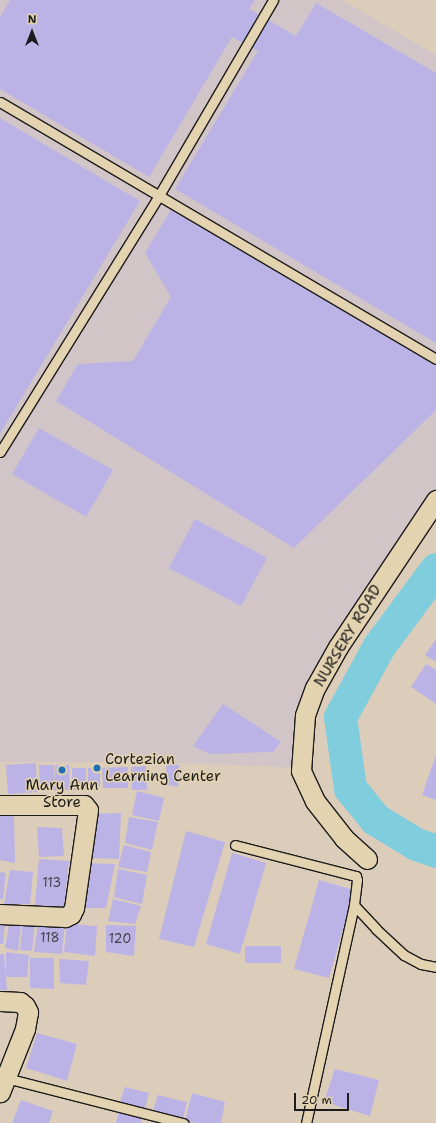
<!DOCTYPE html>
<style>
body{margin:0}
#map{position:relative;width:436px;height:1123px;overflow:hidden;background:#dccdbb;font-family:"Shantell Sans",sans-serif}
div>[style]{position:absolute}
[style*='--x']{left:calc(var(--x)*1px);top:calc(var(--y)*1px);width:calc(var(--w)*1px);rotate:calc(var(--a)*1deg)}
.built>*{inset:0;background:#d2c5c8}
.river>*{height:33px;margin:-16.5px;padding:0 16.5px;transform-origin:16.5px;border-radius:16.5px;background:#80cdde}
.building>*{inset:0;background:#bbb3e5}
.roads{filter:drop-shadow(1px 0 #1c1c1c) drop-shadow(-1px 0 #1c1c1c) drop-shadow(0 1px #1c1c1c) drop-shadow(0 -1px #1c1c1c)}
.lane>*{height:9px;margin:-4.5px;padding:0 4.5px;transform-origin:4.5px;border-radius:4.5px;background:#e4d3b0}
.street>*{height:19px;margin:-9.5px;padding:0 9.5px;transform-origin:9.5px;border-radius:9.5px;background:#e4d3b0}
.dots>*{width:11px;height:11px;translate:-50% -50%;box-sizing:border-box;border:2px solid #e4d3b0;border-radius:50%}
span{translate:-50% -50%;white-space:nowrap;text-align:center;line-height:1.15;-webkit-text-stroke:3px #e4d3b0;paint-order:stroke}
.number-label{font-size:13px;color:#44424e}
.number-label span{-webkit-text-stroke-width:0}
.street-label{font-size:15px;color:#1c1c1c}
.poi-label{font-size:15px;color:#1c1c1c}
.left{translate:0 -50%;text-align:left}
.north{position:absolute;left:12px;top:12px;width:40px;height:40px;-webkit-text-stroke:3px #e4d3b0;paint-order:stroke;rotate:0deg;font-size:11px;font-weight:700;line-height:16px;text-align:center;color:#1c1c1c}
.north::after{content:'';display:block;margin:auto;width:14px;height:18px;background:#1c1c1c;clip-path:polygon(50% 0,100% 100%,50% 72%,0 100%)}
.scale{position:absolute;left:294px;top:1093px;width:55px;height:18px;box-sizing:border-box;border:2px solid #1c1c1c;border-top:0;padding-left:5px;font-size:12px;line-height:14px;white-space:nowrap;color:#1c1c1c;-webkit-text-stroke:3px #e4d3b0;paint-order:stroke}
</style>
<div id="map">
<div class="built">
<i style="clip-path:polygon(0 0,342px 0,436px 55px,436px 491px,324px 660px,297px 768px,163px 762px,0 762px)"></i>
</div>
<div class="river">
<i style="--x:436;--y:569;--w:96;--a:126.5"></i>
<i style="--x:379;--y:646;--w:81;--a:118.8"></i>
<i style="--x:340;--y:717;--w:72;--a:82"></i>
<i style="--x:350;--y:788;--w:40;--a:51"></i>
<i style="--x:375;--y:819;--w:48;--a:31.4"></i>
<i style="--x:416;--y:844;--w:21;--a:19"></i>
</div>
<div class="building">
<i style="clip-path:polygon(10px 0,255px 0,249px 9px,296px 36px,316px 3px,436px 73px,436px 343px,175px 189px,258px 51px,232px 37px,149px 177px,0 89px,0 17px)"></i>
<i style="clip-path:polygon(0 118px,140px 201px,0 434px)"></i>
<i style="clip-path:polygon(171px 210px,436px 365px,436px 410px,294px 548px,56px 401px,78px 364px,133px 361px,171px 297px,145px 253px)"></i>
<i style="clip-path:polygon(39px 428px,113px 470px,86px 517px,12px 474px)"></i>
<i style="clip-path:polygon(195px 519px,267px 558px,241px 606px,169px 568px)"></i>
<i style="clip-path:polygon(436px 639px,436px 662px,425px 655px)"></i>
<i style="clip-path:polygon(426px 664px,436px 670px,436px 704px,411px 687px)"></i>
<i style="clip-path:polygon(223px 704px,281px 742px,273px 752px,210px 754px,193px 746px)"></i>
<i style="clip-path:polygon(436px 755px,436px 800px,422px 795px)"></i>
<i style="clip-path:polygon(36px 763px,37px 792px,8px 794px,6px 765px)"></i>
<i style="clip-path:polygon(166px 763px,179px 765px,178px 787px,167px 785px)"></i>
<i style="clip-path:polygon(39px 765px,54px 765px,55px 791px,40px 791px)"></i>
<i style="clip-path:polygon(55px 765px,69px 765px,70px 790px,55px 790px)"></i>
<i style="clip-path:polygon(146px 766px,147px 790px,132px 790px,131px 767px)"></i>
<i style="clip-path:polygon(128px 767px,128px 788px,103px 788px,102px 768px)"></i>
<i style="clip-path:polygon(72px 768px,86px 768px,86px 790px,72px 790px)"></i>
<i style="clip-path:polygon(88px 768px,100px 768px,100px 787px,88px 788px)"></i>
<i style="clip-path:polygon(137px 791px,164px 798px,159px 821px,132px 815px)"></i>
<i style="clip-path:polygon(121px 813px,119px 859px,89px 858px,87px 814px)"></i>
<i style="clip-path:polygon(0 815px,14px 816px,15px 863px,0 860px)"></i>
<i style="clip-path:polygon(129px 817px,158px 822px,152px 850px,125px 843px)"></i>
<i style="clip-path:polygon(37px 827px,62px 828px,64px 856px,39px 857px)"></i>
<i style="clip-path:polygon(186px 831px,225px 842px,194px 947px,159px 939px)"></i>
<i style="clip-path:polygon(124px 845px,151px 852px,147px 872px,118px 867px)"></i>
<i style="clip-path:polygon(232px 853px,266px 863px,240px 954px,206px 944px)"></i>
<i style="clip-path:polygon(39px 859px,69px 861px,64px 907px,35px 905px)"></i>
<i style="clip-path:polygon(85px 863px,115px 864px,106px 908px,81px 908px)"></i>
<i style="clip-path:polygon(118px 869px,147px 875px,142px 904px,114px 897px)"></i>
<i style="clip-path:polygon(10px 870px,33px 872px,30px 904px,4px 904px)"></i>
<i style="clip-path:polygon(0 872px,6px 873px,3px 899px,0 899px)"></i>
<i style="clip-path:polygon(319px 880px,354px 890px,329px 978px,294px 969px)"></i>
<i style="clip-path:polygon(113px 899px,141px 906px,135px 924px,108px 921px)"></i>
<i style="clip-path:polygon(10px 919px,22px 919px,18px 951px,5px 948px)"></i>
<i style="clip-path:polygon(23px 922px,35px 923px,32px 951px,20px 950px)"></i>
<i style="clip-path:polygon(38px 923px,65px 924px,62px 954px,34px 952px)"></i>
<i style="clip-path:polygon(67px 924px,97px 926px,95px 956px,64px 952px)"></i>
<i style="clip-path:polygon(0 925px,5px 925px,3px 944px,0 944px)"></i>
<i style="clip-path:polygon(106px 925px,136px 926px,134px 956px,106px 952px)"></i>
<i style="clip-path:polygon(245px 946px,281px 946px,281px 963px,245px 963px)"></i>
<i style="clip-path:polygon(6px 952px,29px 955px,27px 977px,6px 977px)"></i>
<i style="clip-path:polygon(0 954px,4px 954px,7px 990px,0 990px)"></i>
<i style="clip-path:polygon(30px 958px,54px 958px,54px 989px,30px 988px)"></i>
<i style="clip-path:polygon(59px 959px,89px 961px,86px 985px,60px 983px)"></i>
<i style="clip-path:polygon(37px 1033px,77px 1044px,67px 1081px,26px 1068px)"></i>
<i style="clip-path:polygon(335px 1069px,379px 1080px,370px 1116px,324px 1102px)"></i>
<i style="clip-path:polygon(125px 1087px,149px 1093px,145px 1109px,120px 1102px)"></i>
<i style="clip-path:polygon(192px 1093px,225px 1102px,221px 1123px,195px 1123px,185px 1121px)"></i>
<i style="clip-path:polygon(158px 1095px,187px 1102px,183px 1119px,153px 1111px)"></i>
<i style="clip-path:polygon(21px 1100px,53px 1111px,49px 1123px,12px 1123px)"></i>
<i style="clip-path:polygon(119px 1112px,142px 1118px,141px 1123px,116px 1123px)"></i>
</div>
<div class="roads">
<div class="lane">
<i style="--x:0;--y:102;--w:506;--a:30.52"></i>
<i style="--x:0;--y:452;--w:300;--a:-58.2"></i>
<i style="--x:158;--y:197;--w:228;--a:-59.7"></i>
<i style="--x:235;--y:845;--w:125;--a:14.4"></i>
<i style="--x:356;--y:876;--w:4;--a:76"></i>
<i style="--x:357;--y:880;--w:25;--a:97"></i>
<i style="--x:354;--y:905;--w:223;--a:102.4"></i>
<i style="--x:354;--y:905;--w:33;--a:47"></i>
<i style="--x:376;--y:929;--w:38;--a:43"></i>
<i style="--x:404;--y:955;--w:19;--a:28"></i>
<i style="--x:421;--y:964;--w:15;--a:11"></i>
<i style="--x:6;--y:1078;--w:183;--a:14.3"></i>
</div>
<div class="street">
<i style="--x:0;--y:805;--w:84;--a:0"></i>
<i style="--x:84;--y:805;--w:6;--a:51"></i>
<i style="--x:88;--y:810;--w:99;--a:98.1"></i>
<i style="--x:74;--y:908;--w:7;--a:117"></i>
<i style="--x:71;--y:914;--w:7;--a:153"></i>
<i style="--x:65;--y:917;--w:65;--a:-177.4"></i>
<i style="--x:367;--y:859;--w:31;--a:-138"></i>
<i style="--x:344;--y:838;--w:47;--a:-128.1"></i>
<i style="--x:315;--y:801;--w:33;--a:-115"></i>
<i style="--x:301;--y:771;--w:56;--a:-85.9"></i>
<i style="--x:305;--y:715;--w:29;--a:-70"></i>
<i style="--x:315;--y:688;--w:47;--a:-60.7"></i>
<i style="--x:338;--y:647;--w:177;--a:-56.3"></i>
<i style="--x:0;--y:1001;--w:20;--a:3"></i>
<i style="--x:20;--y:1002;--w:6;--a:39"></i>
<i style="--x:25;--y:1006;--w:7;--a:63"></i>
<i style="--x:28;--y:1012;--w:17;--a:100"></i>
<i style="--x:25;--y:1029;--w:68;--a:111.6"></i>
</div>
</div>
<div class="dots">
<i style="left:97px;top:768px;background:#1f6fb2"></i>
<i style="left:62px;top:770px;background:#1f6fb2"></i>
</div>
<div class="number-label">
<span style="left:52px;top:883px">113</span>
<span style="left:50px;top:938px">118</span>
<span style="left:120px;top:939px">120</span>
</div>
<div class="street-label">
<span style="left:348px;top:636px;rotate:-59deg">NURSERY ROAD</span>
</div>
<div class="poi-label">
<span class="left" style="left:105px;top:768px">Cortezian<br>Learning Center</span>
<span style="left:62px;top:794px">Mary Ann<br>Store</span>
</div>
<div class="north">N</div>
<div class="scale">20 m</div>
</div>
